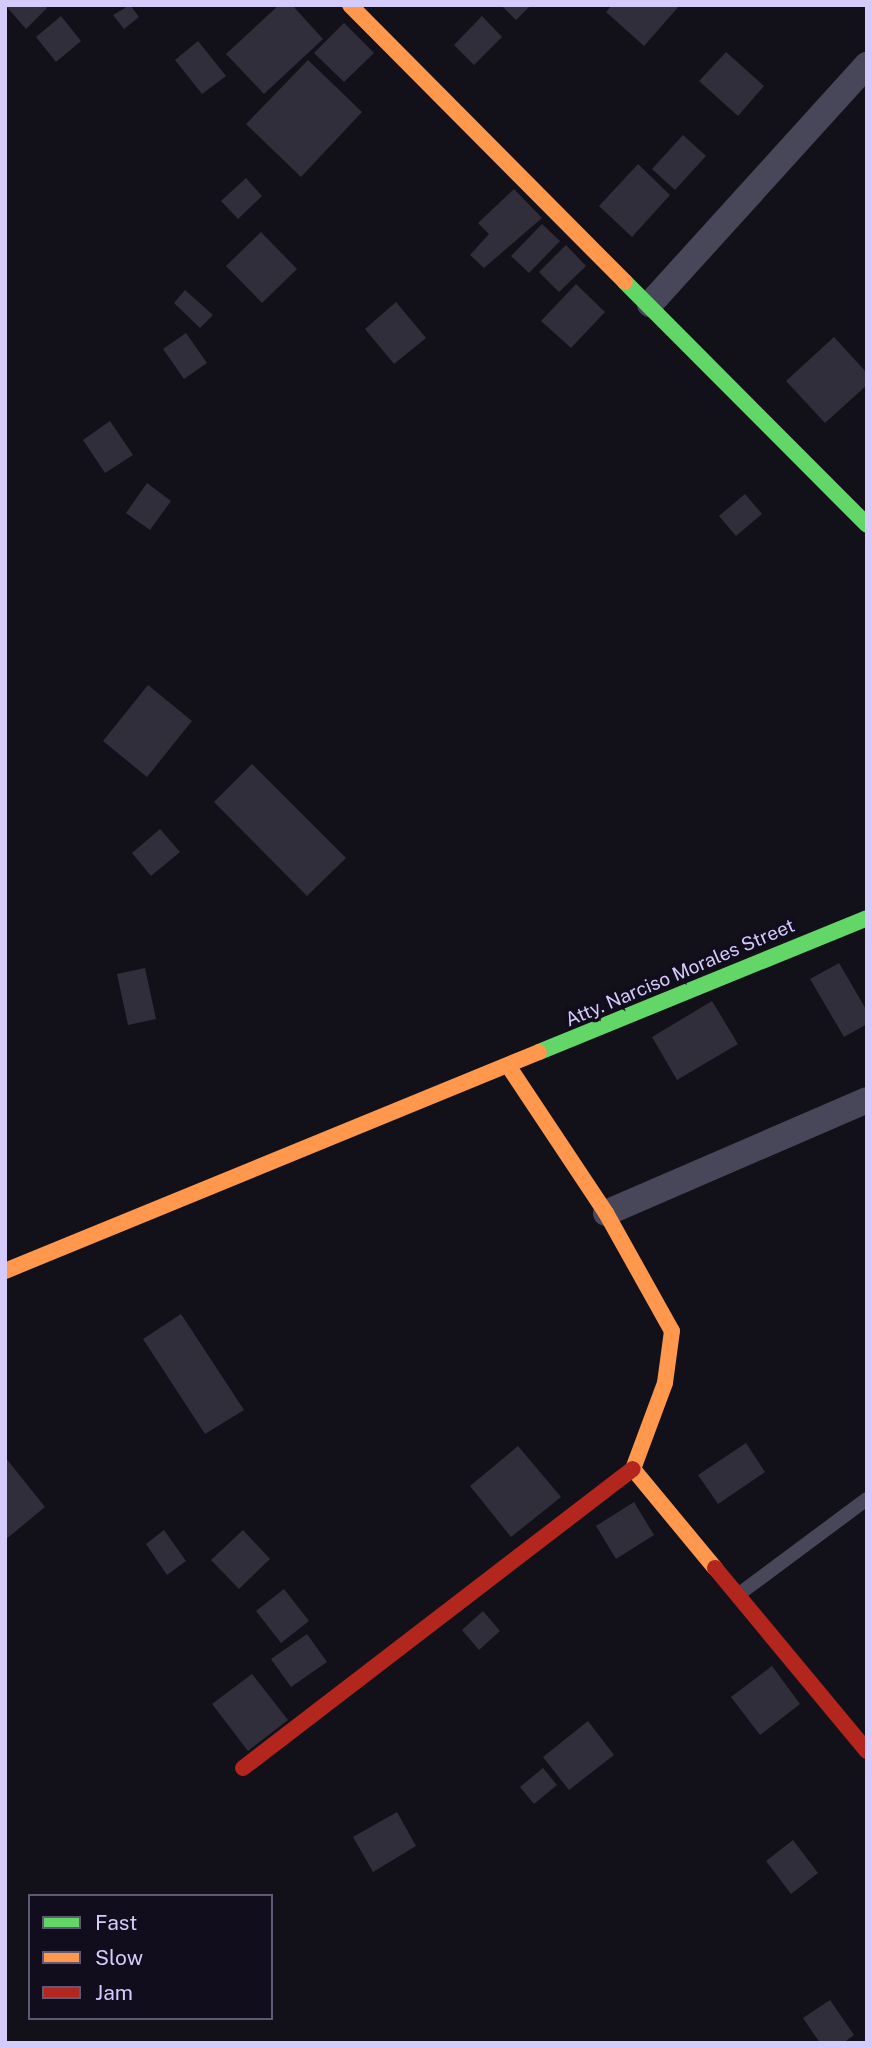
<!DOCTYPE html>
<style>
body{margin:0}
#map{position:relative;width:872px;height:2048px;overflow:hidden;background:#121018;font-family:"Public Sans",sans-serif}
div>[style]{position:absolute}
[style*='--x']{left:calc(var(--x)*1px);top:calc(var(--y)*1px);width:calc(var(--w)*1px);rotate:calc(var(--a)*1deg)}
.building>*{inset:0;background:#312e3b}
.lane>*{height:14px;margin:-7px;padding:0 7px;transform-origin:7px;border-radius:7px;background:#484659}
.street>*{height:26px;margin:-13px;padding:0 13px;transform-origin:13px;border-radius:13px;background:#484659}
.fast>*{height:16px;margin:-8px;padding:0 8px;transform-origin:8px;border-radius:8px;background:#63d668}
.slow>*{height:16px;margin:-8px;padding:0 8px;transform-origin:8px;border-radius:8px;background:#ff974d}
.jam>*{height:16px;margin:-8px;padding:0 8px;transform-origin:8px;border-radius:8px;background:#b3261e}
span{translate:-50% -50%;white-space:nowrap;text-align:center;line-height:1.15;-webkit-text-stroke:7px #110d1c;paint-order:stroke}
.street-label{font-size:19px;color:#d5cbfb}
.frame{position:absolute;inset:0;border:7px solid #d5cbfb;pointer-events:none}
.legend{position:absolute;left:28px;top:1894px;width:245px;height:126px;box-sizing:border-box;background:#110d1c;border:2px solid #5f5975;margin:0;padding:9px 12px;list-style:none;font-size:21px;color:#d5cbfb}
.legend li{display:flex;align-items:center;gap:14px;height:35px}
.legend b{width:35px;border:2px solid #5f5975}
</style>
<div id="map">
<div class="building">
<i style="clip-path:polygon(5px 5px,44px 5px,47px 8px,26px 29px)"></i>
<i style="clip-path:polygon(130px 5px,139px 17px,124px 29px,113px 15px)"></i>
<i style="clip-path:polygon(279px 5px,292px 5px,323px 39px,264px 94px,226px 54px)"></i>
<i style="clip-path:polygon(501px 5px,531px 5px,516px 20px)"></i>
<i style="clip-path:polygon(612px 5px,680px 5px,644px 46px,606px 12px)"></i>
<i style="clip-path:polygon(61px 16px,81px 41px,56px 62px,36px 37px)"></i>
<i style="clip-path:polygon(482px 16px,502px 37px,474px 65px,454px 45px)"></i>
<i style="clip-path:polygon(344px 23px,374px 53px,344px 82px,314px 53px)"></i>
<i style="clip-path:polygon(198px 41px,226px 76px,202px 94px,175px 60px)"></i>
<i style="clip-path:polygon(726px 52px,764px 86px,738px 116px,699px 81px)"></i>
<i style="clip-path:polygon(308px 60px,362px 112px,301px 177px,246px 124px)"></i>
<i style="clip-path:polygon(683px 135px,706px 156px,675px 190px,652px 169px)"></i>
<i style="clip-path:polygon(638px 164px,670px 195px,632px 237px,599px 206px)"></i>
<i style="clip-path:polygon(246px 178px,262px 196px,238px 219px,221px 201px)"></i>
<i style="clip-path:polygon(514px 189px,542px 218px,484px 268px,470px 255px,489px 234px,478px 223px)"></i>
<i style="clip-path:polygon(542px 224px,560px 241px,529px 273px,511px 256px)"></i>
<i style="clip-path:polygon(261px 232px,297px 269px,262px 303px,226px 266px)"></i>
<i style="clip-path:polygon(566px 245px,586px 266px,559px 292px,539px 272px)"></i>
<i style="clip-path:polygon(576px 284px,605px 312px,571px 348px,541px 321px)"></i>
<i style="clip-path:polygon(185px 290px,213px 315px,200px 328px,174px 303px)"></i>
<i style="clip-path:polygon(396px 302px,426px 338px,394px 364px,365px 329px)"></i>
<i style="clip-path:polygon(186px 333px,207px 363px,184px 379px,163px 349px)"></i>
<i style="clip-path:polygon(834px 337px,867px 373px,867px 385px,825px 423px,786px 381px)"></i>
<i style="clip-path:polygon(110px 421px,133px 455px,105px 473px,83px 440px)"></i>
<i style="clip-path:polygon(147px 483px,171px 501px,150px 530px,126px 513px)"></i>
<i style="clip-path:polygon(745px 494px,762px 514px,736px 536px,719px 516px)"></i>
<i style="clip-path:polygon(148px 685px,192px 721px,147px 777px,103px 741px)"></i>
<i style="clip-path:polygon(252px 764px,346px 858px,307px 896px,214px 802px)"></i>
<i style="clip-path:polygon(160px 829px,180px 852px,151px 876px,132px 853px)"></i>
<i style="clip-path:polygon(839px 963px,867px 1011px,867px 1024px,844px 1037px,810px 979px)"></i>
<i style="clip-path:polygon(145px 968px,156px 1019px,128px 1025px,117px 974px)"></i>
<i style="clip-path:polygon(712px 1001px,738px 1044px,677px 1080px,652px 1037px)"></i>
<i style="clip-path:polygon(181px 1314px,244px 1410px,205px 1434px,143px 1339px)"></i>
<i style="clip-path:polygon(746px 1443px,765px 1472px,718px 1504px,698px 1475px)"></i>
<i style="clip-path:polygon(518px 1446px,561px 1497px,511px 1537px,470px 1486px)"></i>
<i style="clip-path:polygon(5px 1457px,45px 1507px,5px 1540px)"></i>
<i style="clip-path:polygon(634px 1502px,654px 1535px,616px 1559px,596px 1526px)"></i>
<i style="clip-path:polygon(164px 1530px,186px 1561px,167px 1575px,146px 1544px)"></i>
<i style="clip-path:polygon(243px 1530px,270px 1559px,239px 1589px,211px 1560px)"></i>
<i style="clip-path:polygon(284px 1589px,309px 1621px,281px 1643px,256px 1611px)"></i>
<i style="clip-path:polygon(483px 1611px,500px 1631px,479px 1650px,462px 1630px)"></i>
<i style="clip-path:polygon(307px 1634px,327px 1662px,291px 1687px,271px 1659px)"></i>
<i style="clip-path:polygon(772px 1666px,800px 1704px,760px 1735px,731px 1697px)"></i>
<i style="clip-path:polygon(252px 1674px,288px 1720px,248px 1751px,212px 1704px)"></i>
<i style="clip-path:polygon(588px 1721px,614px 1755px,569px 1790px,543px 1757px)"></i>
<i style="clip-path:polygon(543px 1768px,557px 1785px,534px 1804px,520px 1787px)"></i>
<i style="clip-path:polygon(397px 1812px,416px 1846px,373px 1872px,353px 1837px)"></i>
<i style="clip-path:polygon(793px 1840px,818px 1873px,791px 1894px,766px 1861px)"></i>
<i style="clip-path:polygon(830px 2000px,854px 2035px,843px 2043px,820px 2043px,803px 2018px)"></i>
</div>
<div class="lane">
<i style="--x:739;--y:1594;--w:159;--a:-36.6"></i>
</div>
<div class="street">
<i style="--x:650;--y:304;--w:323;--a:-47.8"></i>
<i style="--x:606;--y:1213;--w:284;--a:-23.4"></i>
</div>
<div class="fast">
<i style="--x:625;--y:282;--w:343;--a:45.1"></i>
<i style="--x:539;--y:1052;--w:354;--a:-22.2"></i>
</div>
<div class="slow">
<i style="--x:350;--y:5;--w:390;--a:45.2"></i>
<i style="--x:509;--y:1067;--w:175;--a:56.4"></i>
<i style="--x:606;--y:1213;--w:135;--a:60.8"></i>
<i style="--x:672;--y:1331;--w:52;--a:97.7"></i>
<i style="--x:665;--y:1383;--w:92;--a:110.4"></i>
<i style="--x:633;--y:1469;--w:129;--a:50.4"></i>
<i style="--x:5;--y:1271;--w:577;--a:-22.3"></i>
</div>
<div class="jam">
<i style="--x:715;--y:1568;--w:238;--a:50.3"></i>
<i style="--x:243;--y:1768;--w:491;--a:-37.5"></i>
</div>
<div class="street-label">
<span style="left:680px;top:973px;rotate:-23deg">Atty. Narciso Morales Street</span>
</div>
<div class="frame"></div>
<ul class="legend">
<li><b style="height:9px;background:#63d668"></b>Fast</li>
<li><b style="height:9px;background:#ff974d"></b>Slow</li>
<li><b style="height:9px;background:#b3261e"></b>Jam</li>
</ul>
</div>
